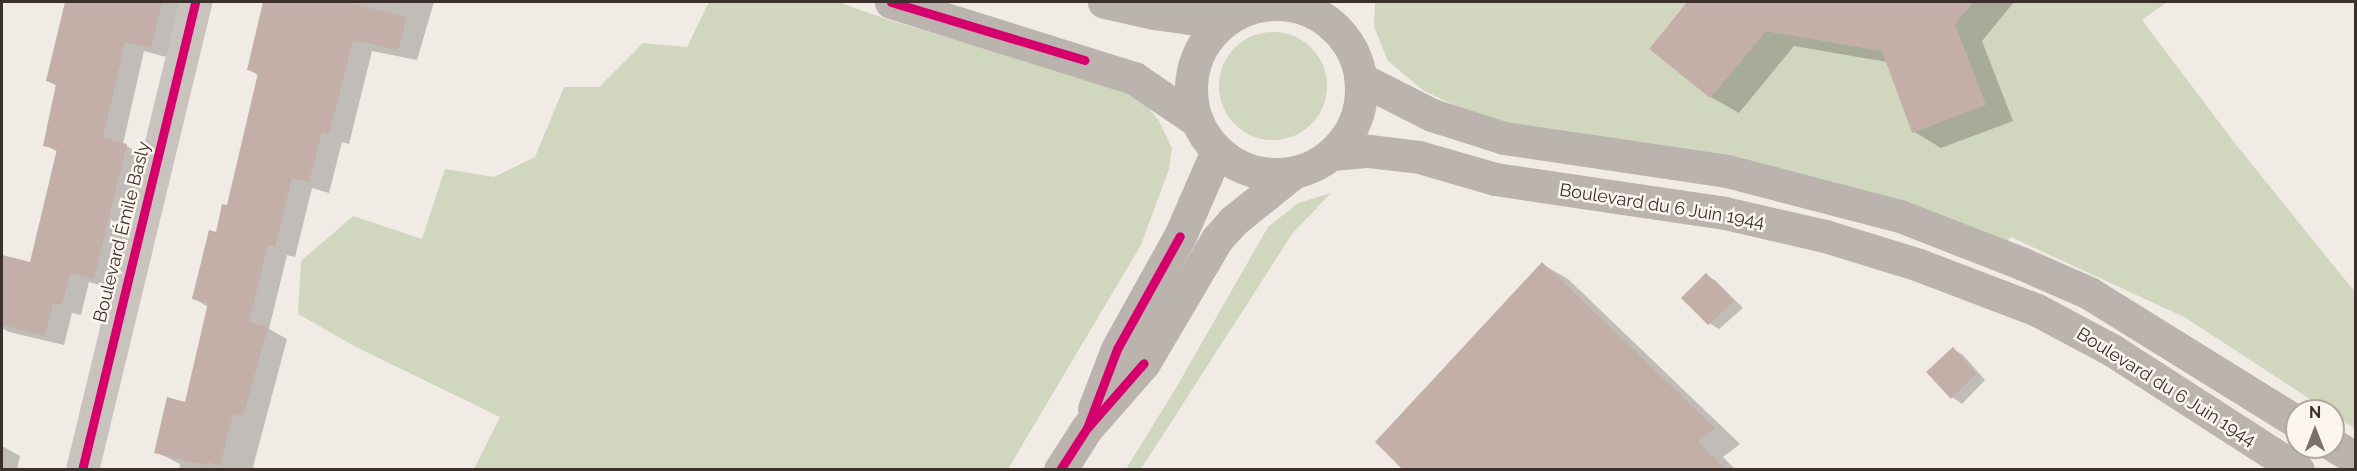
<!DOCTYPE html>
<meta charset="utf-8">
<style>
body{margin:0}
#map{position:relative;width:2357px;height:471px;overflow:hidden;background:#f0ebe5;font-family:Raleway,sans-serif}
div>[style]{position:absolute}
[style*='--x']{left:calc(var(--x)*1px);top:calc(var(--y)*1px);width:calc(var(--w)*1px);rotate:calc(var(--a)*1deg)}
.green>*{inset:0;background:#d1d6bf}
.round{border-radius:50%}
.shadow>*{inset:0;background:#0003}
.building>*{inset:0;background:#c3afa7}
.minor>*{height:33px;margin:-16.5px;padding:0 16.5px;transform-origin:16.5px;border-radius:16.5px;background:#c9c3be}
.secondary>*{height:33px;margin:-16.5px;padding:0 16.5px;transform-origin:16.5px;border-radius:16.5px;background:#bab3ae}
.secondary>.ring{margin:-16.5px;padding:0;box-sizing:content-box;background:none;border:33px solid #bab3ae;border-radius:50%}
.cycleway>*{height:9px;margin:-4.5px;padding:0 4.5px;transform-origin:4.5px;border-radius:4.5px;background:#d6006c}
span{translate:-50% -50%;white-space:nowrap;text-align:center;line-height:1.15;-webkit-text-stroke:5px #fbf5ee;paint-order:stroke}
.street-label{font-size:18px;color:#3b302b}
.frame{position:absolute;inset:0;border:3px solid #3b302b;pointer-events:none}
.north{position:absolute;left:2285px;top:399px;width:60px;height:60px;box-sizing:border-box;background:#fbf5ee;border:2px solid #aea6a0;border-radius:50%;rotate:0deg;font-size:16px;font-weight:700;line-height:24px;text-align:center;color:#3b302b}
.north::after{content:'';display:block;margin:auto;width:21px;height:27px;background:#7a716c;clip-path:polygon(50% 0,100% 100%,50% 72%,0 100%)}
</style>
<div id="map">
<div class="green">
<i style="clip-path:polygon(709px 2px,838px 2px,889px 20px,1102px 83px,1129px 94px,1146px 105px,1159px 121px,1172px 148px,1169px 169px,1141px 245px,1008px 469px,474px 469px,500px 417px,356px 347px,298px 314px,301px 261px,353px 216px,422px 239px,445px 169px,494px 177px,535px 157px,564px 87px,599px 87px,643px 43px,687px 47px)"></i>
<i style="clip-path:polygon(1375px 2px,1687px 2px,1649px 49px,1710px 98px,1766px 31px,1882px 51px,1912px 132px,1955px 24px,1973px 2px,2167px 2px,2142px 20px,2237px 146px,2355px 292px,2355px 429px,2333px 414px,2333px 411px,2328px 411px,2186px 318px,2011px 237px,2005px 243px,1485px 119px,1424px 91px,1388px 61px,1374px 27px)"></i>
<i class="round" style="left:1219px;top:32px;width:108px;height:108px"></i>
<i style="clip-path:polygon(1331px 193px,1292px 234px,1141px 469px,1126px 469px,1176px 388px,1268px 227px,1298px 203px)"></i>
</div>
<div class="shadow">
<i style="clip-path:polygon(84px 2px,183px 2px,170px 58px,144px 51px,123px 144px,145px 156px,113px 289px,89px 282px,81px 315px,72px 313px,64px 345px,9px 332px,2px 328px,2px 273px,5px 258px,31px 264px,58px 152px,45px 145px,57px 86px,48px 81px,76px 32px)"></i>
<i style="clip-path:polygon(265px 2px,434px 2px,417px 60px,372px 51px,349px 144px,342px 142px,329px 193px,312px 188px,295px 257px,287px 255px,269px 329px,287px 339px,253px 467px,259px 470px,179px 470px,180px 464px,156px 452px,186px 404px,208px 307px,193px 298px,228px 207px,259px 76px,248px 69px)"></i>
<i style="clip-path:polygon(1689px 2px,2014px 2px,1982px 41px,2013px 121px,1941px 148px,1913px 131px,1887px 62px,1794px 46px,1739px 113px,1711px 97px,1651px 49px)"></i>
<i style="clip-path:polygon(1542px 264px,1568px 279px,1740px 444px,1723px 457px,1736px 470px,1405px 470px)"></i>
<i style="clip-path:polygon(1706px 275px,1716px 281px,1743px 308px,1719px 329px,1709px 323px)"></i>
<i style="clip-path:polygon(1953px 349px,1963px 355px,1985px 380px,1962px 404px,1952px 397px)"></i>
<i style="clip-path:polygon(2px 446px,20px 456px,17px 470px,2px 470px)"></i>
</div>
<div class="building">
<i style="clip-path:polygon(65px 2px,162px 2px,151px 48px,125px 42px,103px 138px,127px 144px,94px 279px,70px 273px,62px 305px,53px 303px,45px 336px,2px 325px,2px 255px,30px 262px,57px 149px,43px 146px,56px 84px,46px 81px)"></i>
<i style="clip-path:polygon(263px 2px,345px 2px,407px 17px,398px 50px,353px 40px,329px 134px,322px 132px,309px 182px,292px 178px,275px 247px,268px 245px,249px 322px,268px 327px,243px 417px,233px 414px,220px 466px,207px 462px,205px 465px,154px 453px,167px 397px,185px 402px,208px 303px,192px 299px,209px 230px,216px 232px,222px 204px,227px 205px,258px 73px,247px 70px)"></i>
<i style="clip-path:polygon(1687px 2px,1973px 2px,1955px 24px,1986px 105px,1912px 133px,1882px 51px,1766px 31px,1710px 98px,1649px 49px)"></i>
<i style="clip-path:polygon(1542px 262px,1715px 428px,1698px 442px,1727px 470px,1403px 470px,1375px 442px)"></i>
<i style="clip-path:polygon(1706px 273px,1734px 301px,1708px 325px,1681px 298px)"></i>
<i style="clip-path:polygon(1953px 347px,1976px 374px,1951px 399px,1926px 372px)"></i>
</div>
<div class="minor">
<i style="--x:82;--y:470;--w:481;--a:-76.4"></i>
</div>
<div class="secondary">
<i style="--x:891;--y:2;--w:255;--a:17.4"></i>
<i style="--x:1134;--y:78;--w:76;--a:34.3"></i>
<i style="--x:1104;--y:2;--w:51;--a:12.4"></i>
<i style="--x:1154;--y:13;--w:37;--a:8"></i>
<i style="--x:1191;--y:18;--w:38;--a:0"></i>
<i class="ring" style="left:1191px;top:4px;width:137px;height:137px"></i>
<i style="--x:1361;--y:79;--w:80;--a:26.9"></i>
<i style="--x:1432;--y:115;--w:76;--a:17.7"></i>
<i style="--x:1504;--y:138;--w:225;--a:8.4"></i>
<i style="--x:1727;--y:171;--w:179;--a:14.6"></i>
<i style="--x:1900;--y:216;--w:132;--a:21.3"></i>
<i style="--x:2023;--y:264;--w:72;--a:23.7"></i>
<i style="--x:2089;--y:293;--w:245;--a:31.8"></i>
<i style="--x:1332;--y:154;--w:37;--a:-5"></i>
<i style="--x:1369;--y:151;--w:50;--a:6.8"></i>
<i style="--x:1419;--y:157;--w:79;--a:16.1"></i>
<i style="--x:1495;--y:179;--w:232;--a:8.4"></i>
<i style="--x:1725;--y:213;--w:103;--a:13"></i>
<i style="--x:1825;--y:236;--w:98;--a:17.1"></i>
<i style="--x:1919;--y:265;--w:126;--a:20.9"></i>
<i style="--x:2037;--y:310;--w:85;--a:28.1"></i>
<i style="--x:2112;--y:350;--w:221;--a:32.8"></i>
<i style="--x:1094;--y:409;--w:64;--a:-69"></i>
<i style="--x:1117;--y:349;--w:129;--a:-60.9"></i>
<i style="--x:1180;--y:236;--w:93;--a:-66.5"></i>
<i style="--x:2333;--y:445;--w:27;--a:31"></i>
<i style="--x:1060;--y:470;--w:50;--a:-57.3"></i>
<i style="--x:1087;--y:428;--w:86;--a:-48.8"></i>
<i style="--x:1144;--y:363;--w:144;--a:-59.5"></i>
<i style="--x:1217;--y:239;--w:24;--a:-48"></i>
<i style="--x:1233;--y:221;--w:77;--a:-38.7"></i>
</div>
<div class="cycleway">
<i style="--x:891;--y:2;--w:202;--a:16.7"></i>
<i style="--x:1087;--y:428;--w:85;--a:-69.2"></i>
<i style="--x:1117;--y:349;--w:129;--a:-60.9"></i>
<i style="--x:82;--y:470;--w:481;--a:-76.4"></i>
<i style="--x:1060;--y:470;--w:50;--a:-57.3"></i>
<i style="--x:1087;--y:428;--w:86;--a:-48.8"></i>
</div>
<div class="street-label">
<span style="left:1662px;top:206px;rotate:9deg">Boulevard du 6 Juin 1944</span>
<span style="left:122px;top:232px;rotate:-76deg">Boulevard Émile Basly</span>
<span style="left:2166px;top:387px;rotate:32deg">Boulevard du 6 Juin 1944</span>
</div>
<div class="frame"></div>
<div class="north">N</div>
</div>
